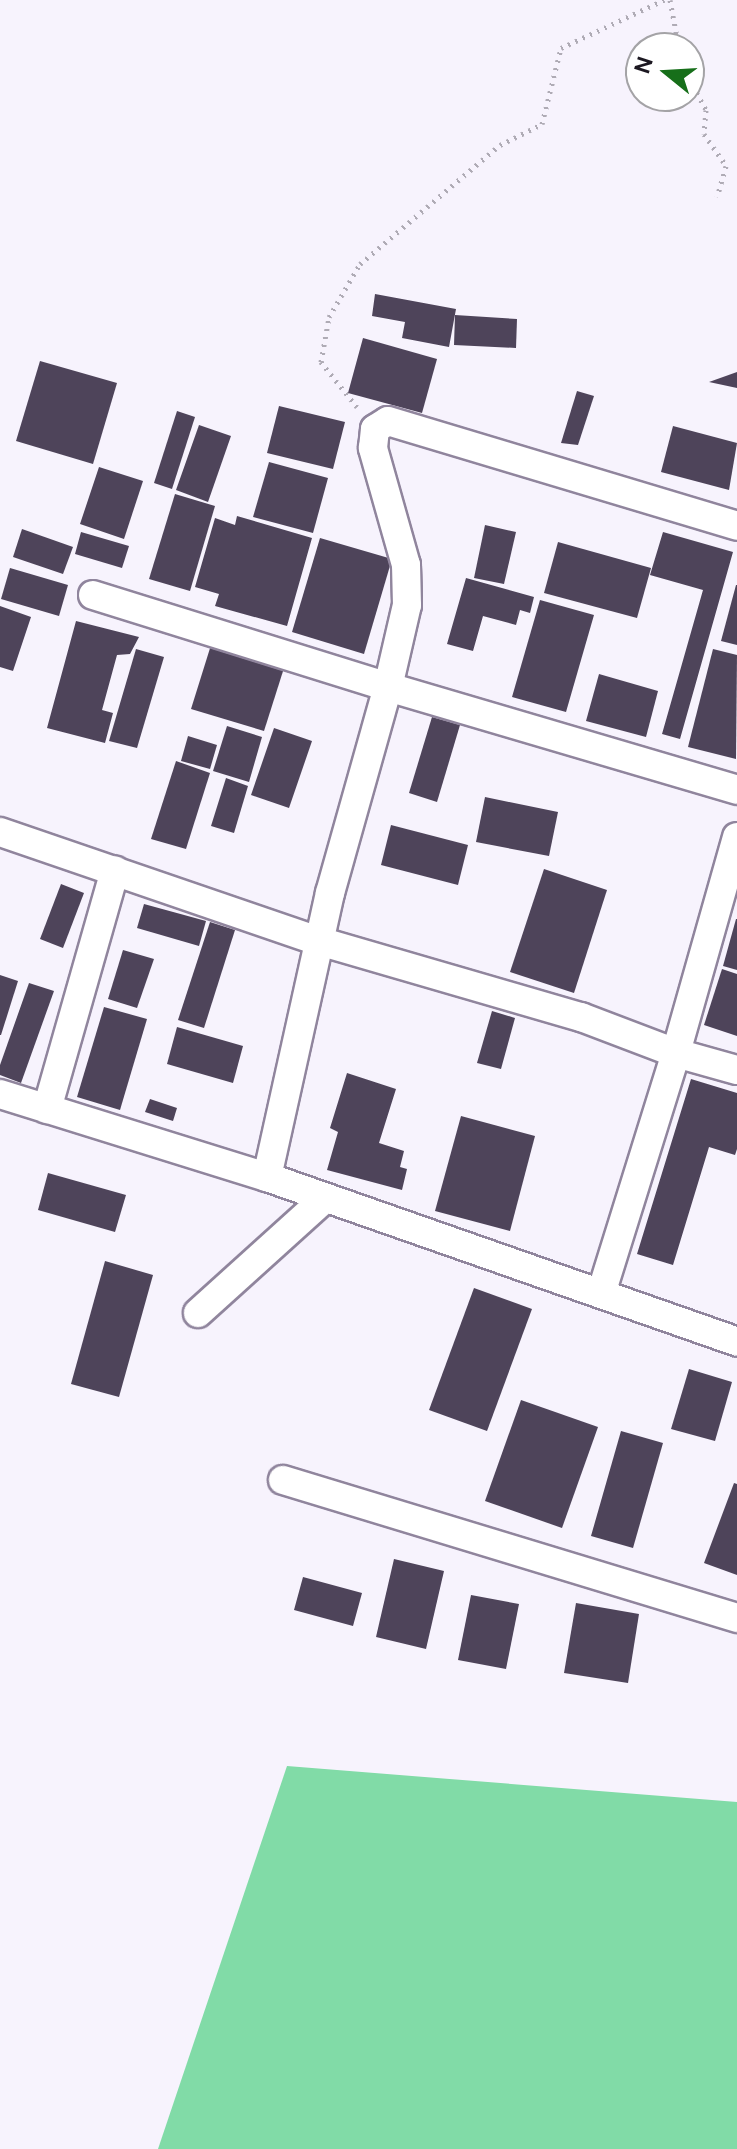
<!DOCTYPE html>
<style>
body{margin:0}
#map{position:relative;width:737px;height:2149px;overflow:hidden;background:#f7f3fd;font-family:"DM Sans",sans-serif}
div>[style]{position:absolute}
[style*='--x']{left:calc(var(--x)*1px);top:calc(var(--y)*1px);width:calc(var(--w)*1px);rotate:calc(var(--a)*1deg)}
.green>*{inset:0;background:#81dba7}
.building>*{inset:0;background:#4e445a}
.path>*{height:5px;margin-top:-2.5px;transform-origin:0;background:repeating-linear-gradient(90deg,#afabb5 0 2px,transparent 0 8px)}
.roads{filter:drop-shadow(2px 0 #90859d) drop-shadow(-2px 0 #90859d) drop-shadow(0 2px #90859d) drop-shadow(0 -2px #90859d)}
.minor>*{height:28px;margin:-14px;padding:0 14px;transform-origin:14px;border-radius:14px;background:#fff}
span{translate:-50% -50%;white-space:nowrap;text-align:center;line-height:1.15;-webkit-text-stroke:8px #fff;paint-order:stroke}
.north{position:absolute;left:625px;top:32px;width:80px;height:80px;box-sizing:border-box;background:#fff;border:2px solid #a4a3a6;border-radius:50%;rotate:288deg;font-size:22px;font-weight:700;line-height:32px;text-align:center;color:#1c1821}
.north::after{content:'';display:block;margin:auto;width:28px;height:36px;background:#176f1a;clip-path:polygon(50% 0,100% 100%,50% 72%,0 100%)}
</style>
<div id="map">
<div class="green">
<i style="clip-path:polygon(287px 1766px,737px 1802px,737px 2149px,158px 2149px)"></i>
</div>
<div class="building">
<i style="clip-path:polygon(375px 294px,456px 309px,449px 347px,402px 338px,405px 322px,372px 316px)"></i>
<i style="clip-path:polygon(455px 315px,517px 319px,516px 348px,454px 345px)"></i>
<i style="clip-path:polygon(363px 338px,437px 359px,422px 413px,348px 393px)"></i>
<i style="clip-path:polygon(40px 361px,117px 383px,93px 464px,16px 441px)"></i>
<i style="clip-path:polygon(737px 372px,737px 388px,709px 382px)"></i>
<i style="clip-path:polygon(577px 391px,594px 396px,578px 445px,561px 443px)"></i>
<i style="clip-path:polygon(279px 406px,345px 422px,333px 469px,267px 453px)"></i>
<i style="clip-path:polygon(177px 411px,195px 417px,172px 489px,154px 483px)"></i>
<i style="clip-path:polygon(199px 425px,231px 436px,208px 502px,176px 490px)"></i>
<i style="clip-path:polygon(673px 426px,737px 443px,729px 490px,661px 472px)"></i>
<i style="clip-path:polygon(269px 462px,328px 478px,313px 533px,253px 517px)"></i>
<i style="clip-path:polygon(99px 467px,143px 481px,124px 539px,80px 524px)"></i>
<i style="clip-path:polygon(175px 494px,215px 506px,190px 591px,149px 579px)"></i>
<i style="clip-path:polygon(237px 516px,312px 538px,287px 626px,215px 606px,219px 594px,195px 587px,215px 518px,235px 525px)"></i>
<i style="clip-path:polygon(485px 525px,516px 532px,504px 584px,474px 578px)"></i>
<i style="clip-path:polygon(22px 529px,73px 547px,63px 574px,13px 557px)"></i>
<i style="clip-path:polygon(81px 532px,129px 546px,122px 568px,75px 554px)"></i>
<i style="clip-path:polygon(663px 532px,733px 552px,680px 739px,662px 734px,703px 590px,650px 575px)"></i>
<i style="clip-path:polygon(320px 538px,392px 559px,364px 654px,292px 632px)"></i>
<i style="clip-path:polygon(558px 542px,651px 568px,637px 618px,544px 593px)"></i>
<i style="clip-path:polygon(10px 568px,68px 585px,59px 616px,1px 599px)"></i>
<i style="clip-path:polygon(466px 578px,534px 597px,530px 613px,520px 610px,516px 625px,483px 616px,473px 651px,447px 644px)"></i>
<i style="clip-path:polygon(736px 585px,737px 585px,737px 645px,721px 641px)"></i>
<i style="clip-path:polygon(540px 600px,594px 615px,566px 712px,512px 697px)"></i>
<i style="clip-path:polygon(0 606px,31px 617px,13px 671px,0 667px)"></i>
<i style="clip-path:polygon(76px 621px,139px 637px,130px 654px,117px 655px,102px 710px,113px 713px,105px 743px,47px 728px)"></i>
<i style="clip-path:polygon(211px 645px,284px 668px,264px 731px,191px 709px)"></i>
<i style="clip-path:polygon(136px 649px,164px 657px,137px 748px,109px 741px)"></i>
<i style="clip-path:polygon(713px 649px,737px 655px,736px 759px,688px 747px)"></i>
<i style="clip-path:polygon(599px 674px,658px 691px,646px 737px,586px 721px)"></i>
<i style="clip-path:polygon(432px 717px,460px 725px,437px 802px,409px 793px)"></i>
<i style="clip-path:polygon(227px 726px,262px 737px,249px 782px,213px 771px)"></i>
<i style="clip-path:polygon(274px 728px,312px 741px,289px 808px,251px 795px)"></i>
<i style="clip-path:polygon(188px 736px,217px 745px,210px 769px,181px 761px)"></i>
<i style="clip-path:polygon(176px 761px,210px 773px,186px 849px,151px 839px)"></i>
<i style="clip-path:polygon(226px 778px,248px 786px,234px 833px,211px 826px)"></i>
<i style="clip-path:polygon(485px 797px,558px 812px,549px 856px,476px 842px)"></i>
<i style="clip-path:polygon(391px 825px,468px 845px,458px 885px,381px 865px)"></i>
<i style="clip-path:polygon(544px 869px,607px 890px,574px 993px,510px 972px)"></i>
<i style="clip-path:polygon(61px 884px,84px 893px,63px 948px,40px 939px)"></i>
<i style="clip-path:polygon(144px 904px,206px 921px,199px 946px,137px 928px)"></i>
<i style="clip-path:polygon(736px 919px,737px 919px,737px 970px,723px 966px)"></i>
<i style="clip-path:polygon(210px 922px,235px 930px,204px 1028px,178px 1020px)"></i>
<i style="clip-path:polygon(123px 950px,154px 959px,137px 1008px,108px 999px)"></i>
<i style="clip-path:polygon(722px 969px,737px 974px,737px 1036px,704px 1025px)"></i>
<i style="clip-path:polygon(0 975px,18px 981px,1px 1035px,0 1035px)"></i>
<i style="clip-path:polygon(29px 983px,54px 991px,21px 1083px,0 1075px,0 1065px)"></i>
<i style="clip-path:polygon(104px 1007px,147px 1019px,120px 1110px,77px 1097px)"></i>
<i style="clip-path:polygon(492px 1011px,515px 1018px,501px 1069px,477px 1063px)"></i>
<i style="clip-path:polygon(177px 1027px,243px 1046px,233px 1083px,167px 1064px)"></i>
<i style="clip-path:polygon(347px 1073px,396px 1089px,379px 1143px,404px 1151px,400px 1167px,407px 1169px,402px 1190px,327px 1170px,338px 1132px,330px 1128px)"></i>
<i style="clip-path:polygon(691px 1079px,737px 1093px,737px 1149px,735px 1155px,709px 1147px,673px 1265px,637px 1254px)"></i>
<i style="clip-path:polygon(150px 1099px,177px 1108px,173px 1121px,145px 1112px)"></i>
<i style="clip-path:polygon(461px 1116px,535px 1136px,510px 1231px,435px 1211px)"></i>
<i style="clip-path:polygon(48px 1173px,126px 1195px,115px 1232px,38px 1210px)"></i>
<i style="clip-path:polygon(105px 1261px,153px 1275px,119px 1397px,71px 1384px)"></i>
<i style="clip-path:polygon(474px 1288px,532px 1309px,487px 1431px,429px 1410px)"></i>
<i style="clip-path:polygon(689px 1369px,732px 1382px,715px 1441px,671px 1429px)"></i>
<i style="clip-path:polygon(521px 1400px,598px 1427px,562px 1528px,485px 1501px)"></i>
<i style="clip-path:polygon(621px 1431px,663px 1443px,633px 1548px,591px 1536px)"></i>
<i style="clip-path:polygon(734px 1483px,737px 1484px,737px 1575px,704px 1563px)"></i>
<i style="clip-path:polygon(394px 1559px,444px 1571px,426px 1649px,376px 1637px)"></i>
<i style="clip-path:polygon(303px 1577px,362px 1593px,353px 1626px,294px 1610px)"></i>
<i style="clip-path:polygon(471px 1595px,519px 1604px,506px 1669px,458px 1660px)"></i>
<i style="clip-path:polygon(576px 1603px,639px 1614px,628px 1683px,564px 1673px)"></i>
</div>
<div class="path">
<i style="--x:670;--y:0;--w:49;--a:79.4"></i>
<i style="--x:689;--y:79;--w:35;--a:61"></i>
<i style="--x:706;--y:110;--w:24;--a:95"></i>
<i style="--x:704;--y:134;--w:39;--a:55"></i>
<i style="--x:726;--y:166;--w:32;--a:106"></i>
<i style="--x:357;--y:407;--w:58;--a:-128.7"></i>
<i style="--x:321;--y:362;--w:46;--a:-79.9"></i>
<i style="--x:329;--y:317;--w:61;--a:-59.7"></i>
<i style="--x:360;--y:264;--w:184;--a:-40.4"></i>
<i style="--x:500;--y:145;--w:47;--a:-26.6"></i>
<i style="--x:542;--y:124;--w:78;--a:-76"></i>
<i style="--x:561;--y:48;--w:114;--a:-25"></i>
</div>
<div class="roads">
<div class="minor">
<i style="--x:93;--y:595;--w:309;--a:17.3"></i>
<i style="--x:388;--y:687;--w:84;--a:-77"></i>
<i style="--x:407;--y:605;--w:40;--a:-91.4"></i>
<i style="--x:406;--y:565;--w:122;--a:-105.8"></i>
<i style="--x:373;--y:448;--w:19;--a:-84"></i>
<i style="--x:375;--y:429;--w:15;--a:-32"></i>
<i style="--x:388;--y:421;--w:364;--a:16.7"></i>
<i style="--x:0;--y:832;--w:337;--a:18.9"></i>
<i style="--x:319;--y:941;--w:273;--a:16.2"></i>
<i style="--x:581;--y:1017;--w:102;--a:20.8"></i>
<i style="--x:676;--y:1053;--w:252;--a:107.3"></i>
<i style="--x:737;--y:837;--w:224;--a:105.8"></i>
<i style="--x:676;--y:1053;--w:63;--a:15.6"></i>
<i style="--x:0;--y:1094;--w:280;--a:17.3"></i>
<i style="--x:267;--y:1177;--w:498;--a:19.3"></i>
<i style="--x:47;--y:1109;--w:248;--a:-74.1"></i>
<i style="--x:267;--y:1177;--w:291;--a:-77.5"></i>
<i style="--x:330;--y:893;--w:214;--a:-74.3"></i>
<i style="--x:388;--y:687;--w:364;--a:16.4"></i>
<i style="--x:198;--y:1313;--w:170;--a:-42.1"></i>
<i style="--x:283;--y:1480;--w:475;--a:16.9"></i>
</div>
</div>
<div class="north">N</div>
</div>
